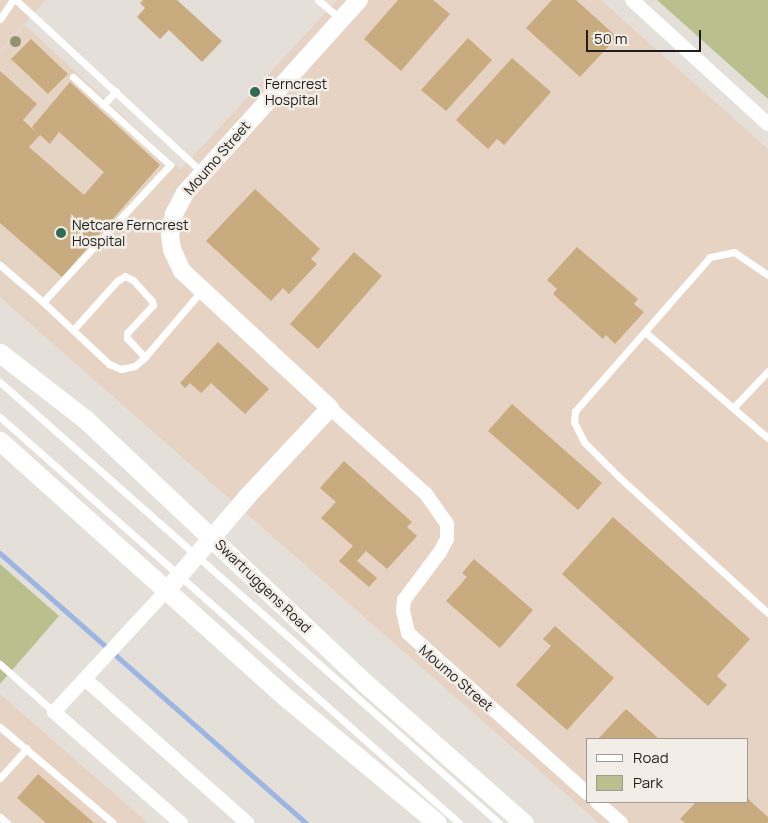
<!DOCTYPE html>
<style>
body{margin:0}
#map{position:relative;width:768px;height:823px;overflow:hidden;background:#e4e0d9;font-family:Manrope,sans-serif}
div>[style]{position:absolute}
[style*='--x']{left:calc(var(--x)*1px);top:calc(var(--y)*1px);width:calc(var(--w)*1px);rotate:calc(var(--a)*1deg)}
.commercial>*{inset:0;background:#e6d3c3}
.medical>*{inset:0;background:#e5d4c3}
.green>*{inset:0;background:#b9c08d}
.stream>*{height:4.5px;margin:-2.25px;padding:0 2.25px;transform-origin:2.25px;border-radius:2.25px;background:#9cb6e1}
.building>*{inset:0;background:#c8ab7e}
.service>*{height:7px;margin:-3.5px;padding:0 3.5px;transform-origin:3.5px;border-radius:3.5px;background:#fff}
.minor>*{height:14px;margin:-7px;padding:0 7px;transform-origin:7px;border-radius:7px;background:#fff}
.tertiary>*{height:18px;margin:-9px;padding:0 9px;transform-origin:9px;border-radius:9px;background:#fff}
.secondary>*{height:19px;margin:-9.5px;padding:0 9.5px;transform-origin:9.5px;border-radius:9.5px;background:#fff}
.trees>*{width:11px;height:11px;margin:-5.5px;border-radius:50%;background:#929370}
.dots>*{width:14px;height:14px;translate:-50% -50%;box-sizing:border-box;border:2px solid #f2ede6;border-radius:50%}
span{translate:-50% -50%;white-space:nowrap;text-align:center;line-height:1.15;-webkit-text-stroke:5px #f2ede6;paint-order:stroke}
.poi-label{font-size:14px;color:#201e1c}
.left{translate:0 -50%;text-align:left}
.street-label{font-size:14px;color:#201e1c}
.legend{position:absolute;left:586px;top:738px;width:162px;height:65px;box-sizing:border-box;background:#f2ede6;border:1px solid #9e9a95;margin:0;padding:6px 9px;list-style:none;font-size:15px;color:#201e1c}
.legend li{display:flex;align-items:center;gap:10px;height:25px}
.legend b{width:25px;border:1px solid #9e9a95}
.scale{position:absolute;left:586px;top:30px;width:115px;height:22px;box-sizing:border-box;border:2px solid #201e1c;border-top:0;padding-left:6px;font-size:15px;line-height:18px;white-space:nowrap;color:#201e1c;-webkit-text-stroke:4px #f2ede6;paint-order:stroke}
</style>
<div id="map">
<div class="commercial">
<i style="clip-path:polygon(0 0,46px 0,0 51px)"></i>
<i style="clip-path:polygon(evenodd,337px 0,601px 0,768px 149px,768px 823px,599px 823px,35px 328px,337px 0,587px 739px,747px 739px,747px 802px,587px 802px,587px 739px)"></i>
<i style="clip-path:polygon(0 694px,148px 823px,0 823px)"></i>
</div>
<div class="medical">
<i style="clip-path:polygon(25px 25px,181px 170px,35px 328px,0 297px,0 52px)"></i>
</div>
<div class="green">
<i style="clip-path:polygon(657px 0,768px 0,768px 99px)"></i>
<i style="clip-path:polygon(0 564px,59px 616px,0 684px)"></i>
</div>
<div class="stream">
<i style="--x:0;--y:553;--w:408;--a:41.4"></i>
</div>
<div class="building">
<i style="clip-path:polygon(143px 0,177px 0,222px 41px,202px 62px,169px 30px,160px 39px,137px 17px,145px 8px,140px 3px)"></i>
<i style="clip-path:polygon(398px 0,433px 0,450px 14px,401px 71px,364px 39px)"></i>
<i style="clip-path:polygon(552px 0,576px 0,617px 37px,580px 77px,526px 28px)"></i>
<i style="clip-path:polygon(468px 38px,492px 60px,446px 111px,421px 90px)"></i>
<i style="clip-path:polygon(31px 39px,68px 74px,48px 94px,11px 59px)"></i>
<i style="clip-path:polygon(512px 58px,551px 92px,504px 145px,497px 139px,488px 149px,456px 120px)"></i>
<i style="clip-path:polygon(evenodd,0 71px,37px 104px,23px 120px,37px 133px,32px 127px,70px 82px,160px 165px,62px 277px,0 223px,0 71px,59px 132px,104px 172px,84px 195px,29px 147px,40px 135px,50px 144px,59px 132px)"></i>
<i style="clip-path:polygon(255px 189px,320px 249px,311px 259px,317px 264px,289px 294px,283px 288px,271px 301px,206px 241px)"></i>
<i style="clip-path:polygon(577px 247px,638px 299px,634px 304px,644px 312px,615px 344px,606px 335px,603px 339px,553px 294px,557px 289px,547px 280px)"></i>
<i style="clip-path:polygon(354px 252px,382px 276px,318px 349px,290px 324px)"></i>
<i style="clip-path:polygon(218px 342px,269px 389px,245px 414px,211px 383px,201px 393px,190px 383px,185px 388px,180px 383px)"></i>
<i style="clip-path:polygon(512px 404px,602px 483px,578px 510px,488px 431px)"></i>
<i style="clip-path:polygon(344px 461px,412px 522px,407px 527px,417px 536px,387px 569px,366px 551px,357px 561px,377px 578px,369px 587px,339px 561px,353px 546px,321px 518px,336px 502px,320px 488px)"></i>
<i style="clip-path:polygon(613px 517px,750px 639px,717px 676px,727px 685px,708px 706px,562px 574px)"></i>
<i style="clip-path:polygon(474px 559px,533px 610px,500px 648px,446px 601px,467px 577px,462px 573px)"></i>
<i style="clip-path:polygon(555px 626px,614px 678px,567px 730px,516px 685px,551px 646px,543px 639px)"></i>
<i style="clip-path:polygon(626px 709px,659px 739px,598px 739px)"></i>
<i style="clip-path:polygon(38px 774px,94px 823px,46px 823px,17px 798px)"></i>
<i style="clip-path:polygon(747px 798px,768px 817px,768px 823px,685px 823px,680px 819px,696px 802px,747px 802px)"></i>
</div>
<div class="service">
<i style="--x:16;--y:0;--w:255;--a:42.8"></i>
<i style="--x:318;--y:0;--w:30;--a:40"></i>
<i style="--x:0;--y:19;--w:23;--a:-56"></i>
<i style="--x:103;--y:105;--w:19;--a:-47"></i>
<i style="--x:0;--y:265;--w:57;--a:40.7"></i>
<i style="--x:43;--y:302;--w:187;--a:-47.2"></i>
<i style="--x:170;--y:165;--w:131;--a:-137.8"></i>
<i style="--x:768;--y:275;--w:41;--a:-145.9"></i>
<i style="--x:734;--y:252;--w:25;--a:168"></i>
<i style="--x:710;--y:257;--w:205;--a:131.2"></i>
<i style="--x:575;--y:411;--w:11;--a:95"></i>
<i style="--x:574;--y:422;--w:22;--a:63"></i>
<i style="--x:584;--y:442;--w:49;--a:45"></i>
<i style="--x:619;--y:477;--w:202;--a:42.4"></i>
<i style="--x:43;--y:302;--w:91;--a:43.2"></i>
<i style="--x:109;--y:364;--w:13;--a:23"></i>
<i style="--x:121;--y:369;--w:14;--a:-12"></i>
<i style="--x:135;--y:366;--w:13;--a:-42"></i>
<i style="--x:145;--y:357;--w:88;--a:-49.6"></i>
<i style="--x:73;--y:330;--w:66;--a:-48.1"></i>
<i style="--x:117;--y:281;--w:9;--a:-32"></i>
<i style="--x:125;--y:276;--w:9;--a:27"></i>
<i style="--x:133;--y:280;--w:28;--a:48"></i>
<i style="--x:152;--y:301;--w:4;--a:76"></i>
<i style="--x:153;--y:305;--w:38;--a:133"></i>
<i style="--x:127;--y:333;--w:5;--a:90"></i>
<i style="--x:127;--y:338;--w:26;--a:47"></i>
<i style="--x:645;--y:332;--w:162;--a:40.8"></i>
<i style="--x:0;--y:382;--w:666;--a:41.47"></i>
<i style="--x:734;--y:407;--w:50;--a:-46.6"></i>
<i style="--x:0;--y:417;--w:613;--a:41.49"></i>
<i style="--x:0;--y:664;--w:72;--a:41.6"></i>
<i style="--x:0;--y:727;--w:148;--a:40.3"></i>
<i style="--x:0;--y:778;--w:40;--a:-48"></i>
<i style="--x:0;--y:817;--w:9;--a:41"></i>
</div>
<div class="minor">
<i style="--x:632;--y:0;--w:184;--a:42.4"></i>
<i style="--x:330;--y:408;--w:129;--a:41.9"></i>
<i style="--x:426;--y:494;--w:37;--a:55"></i>
<i style="--x:447;--y:524;--w:15;--a:90"></i>
<i style="--x:447;--y:539;--w:15;--a:118"></i>
<i style="--x:440;--y:552;--w:60;--a:126.9"></i>
<i style="--x:404;--y:600;--w:11;--a:95"></i>
<i style="--x:403;--y:611;--w:23;--a:77"></i>
<i style="--x:408;--y:633;--w:240;--a:41.8"></i>
<i style="--x:167;--y:590;--w:166;--a:132.8"></i>
<i style="--x:54;--y:712;--w:169;--a:41.2"></i>
<i style="--x:85;--y:679;--w:217;--a:41.6"></i>
<i style="--x:597;--y:802;--w:32;--a:41"></i>
</div>
<div class="tertiary">
<i style="--x:167;--y:590;--w:121;--a:-49.3"></i>
<i style="--x:246;--y:498;--w:123;--a:-47"></i>
<i style="--x:330;--y:408;--w:202;--a:-137.2"></i>
<i style="--x:182;--y:271;--w:23;--a:-115"></i>
<i style="--x:172;--y:250;--w:16;--a:-97"></i>
<i style="--x:170;--y:234;--w:20;--a:-79"></i>
<i style="--x:174;--y:214;--w:24;--a:-62"></i>
<i style="--x:185;--y:193;--w:260;--a:-48"></i>
</div>
<div class="secondary">
<i style="--x:0;--y:353;--w:108;--a:37.8"></i>
<i style="--x:85;--y:419;--w:385;--a:43.3"></i>
<i style="--x:365;--y:683;--w:212;--a:41.4"></i>
<i style="--x:0;--y:441;--w:388;--a:41.9"></i>
<i style="--x:289;--y:700;--w:192;--a:39.7"></i>
</div>
<div class="trees">
<i style="left:15px;top:41px"></i>
</div>
<div class="dots">
<i style="left:255px;top:92px;background:#346a50"></i>
<i style="left:61px;top:233px;background:#346a50"></i>
</div>
<div class="poi-label">
<span class="left" style="left:265px;top:92px">Ferncrest<br>Hospital</span>
<span class="left" style="left:72px;top:233px">Netcare Ferncrest<br>Hospital</span>
</div>
<div class="street-label">
<span style="left:217px;top:158px;rotate:-49deg">Moumo Street</span>
<span style="left:263px;top:586px;rotate:44deg">Swartruggens Road</span>
<span style="left:456px;top:678px;rotate:41deg">Moumo Street</span>
</div>
<ul class="legend">
<li><b style="height:6px;background:#fff"></b>Road</li>
<li><b style="height:14px;background:#b9c08d"></b>Park</li>
</ul>
<div class="scale">50 m</div>
</div>
